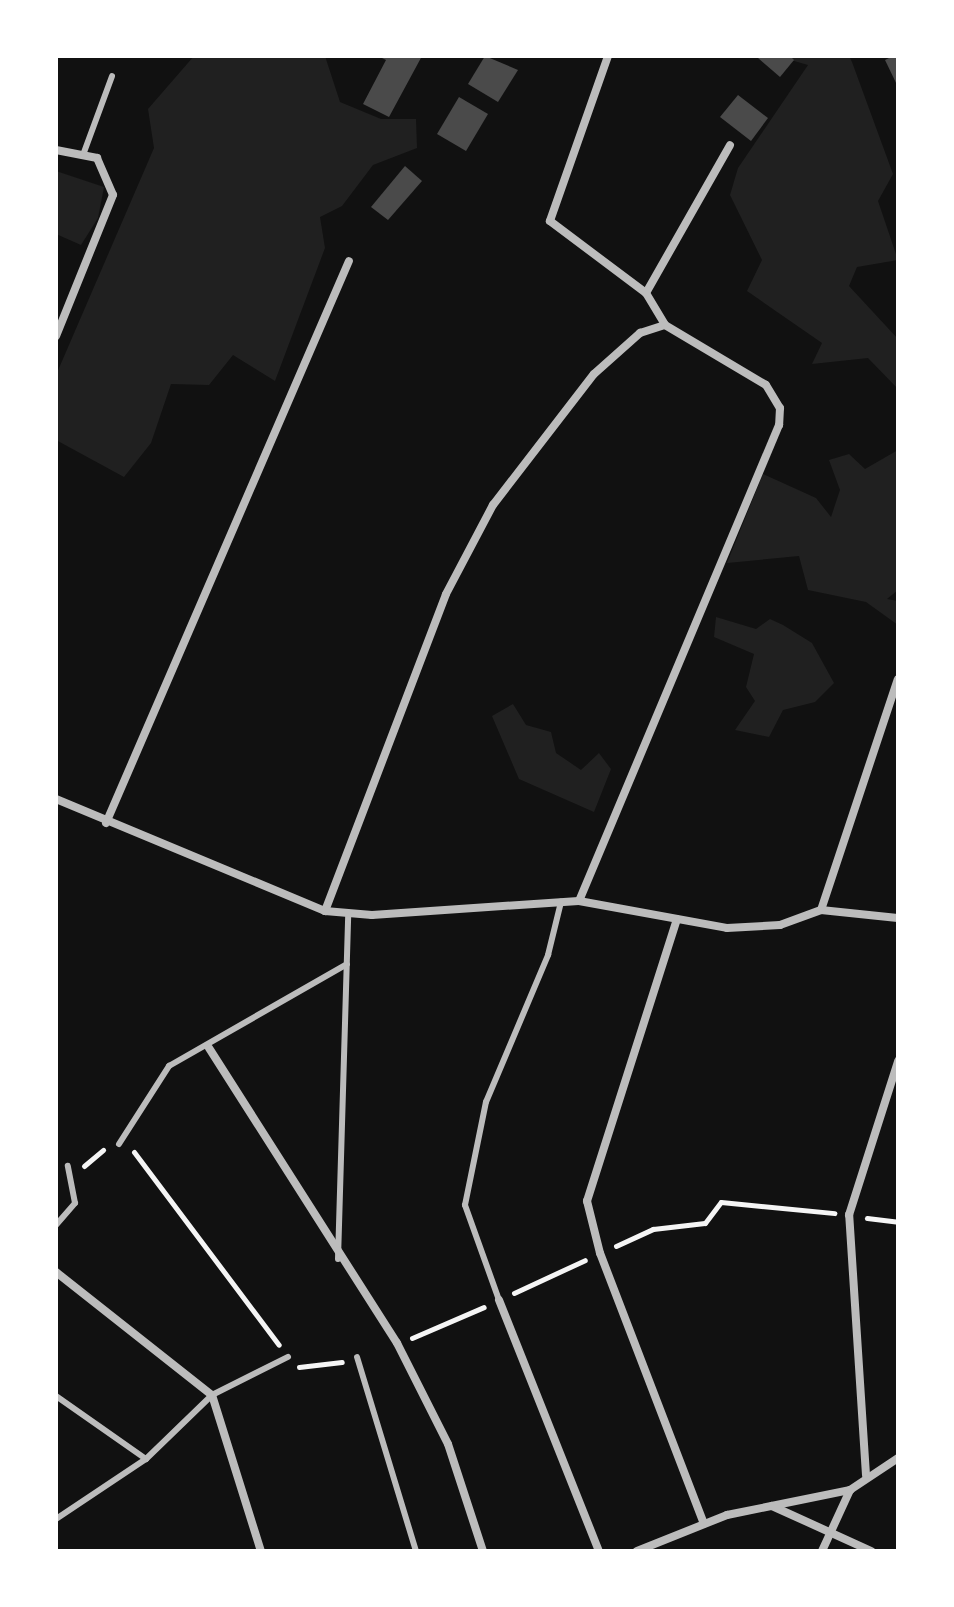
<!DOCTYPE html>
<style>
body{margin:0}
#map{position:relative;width:954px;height:1607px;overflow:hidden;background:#111;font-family:"Noto Serif",serif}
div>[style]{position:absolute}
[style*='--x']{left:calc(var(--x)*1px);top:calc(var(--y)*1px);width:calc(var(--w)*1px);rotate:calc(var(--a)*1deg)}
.green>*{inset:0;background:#202020}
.building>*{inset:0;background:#4a4a4a}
.path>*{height:5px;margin:-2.5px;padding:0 2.5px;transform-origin:2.5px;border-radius:2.5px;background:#f5f5f5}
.service>*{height:6px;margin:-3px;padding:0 3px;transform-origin:3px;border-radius:3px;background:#bcbcbc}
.minor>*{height:8px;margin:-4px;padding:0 4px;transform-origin:4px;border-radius:4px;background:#bcbcbc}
span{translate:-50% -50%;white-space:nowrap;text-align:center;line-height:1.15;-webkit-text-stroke:8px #fff;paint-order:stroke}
.frame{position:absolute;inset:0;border:58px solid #fff;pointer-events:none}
</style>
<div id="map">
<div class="green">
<i style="clip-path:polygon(194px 56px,325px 56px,340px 102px,381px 119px,416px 119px,417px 148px,373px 165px,342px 206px,320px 217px,325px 248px,275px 381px,233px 355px,209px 385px,171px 384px,151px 443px,124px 477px,56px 440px,56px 375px,154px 148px,148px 109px)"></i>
<i style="clip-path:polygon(777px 56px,849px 56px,852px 62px,893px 174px,878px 201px,898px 260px,857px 267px,849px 286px,898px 339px,898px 389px,868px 358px,812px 364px,822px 343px,747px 291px,762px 260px,730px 195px,738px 168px,808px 65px)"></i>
<i style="clip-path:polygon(56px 171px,104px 187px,98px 218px,81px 245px,56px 234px)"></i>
<i style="clip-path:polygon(898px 450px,898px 590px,887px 599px,898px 601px,898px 625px,866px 602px,808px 590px,799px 556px,727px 563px,763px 474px,816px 498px,831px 517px,840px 490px,829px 460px,849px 454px,865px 469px)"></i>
<i style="clip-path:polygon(716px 617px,756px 629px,770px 619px,783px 625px,812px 643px,834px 683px,815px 702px,783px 710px,769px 737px,735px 730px,755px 701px,746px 687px,754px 654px,714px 637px)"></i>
<i style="clip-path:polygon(513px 704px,526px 725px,551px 732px,556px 753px,581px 770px,599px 753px,611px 769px,594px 812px,519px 779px,492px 716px)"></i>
</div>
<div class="building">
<i style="clip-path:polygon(378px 56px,422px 56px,389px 117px,363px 104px,386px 60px)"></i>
<i style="clip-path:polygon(485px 56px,518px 70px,498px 102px,468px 84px)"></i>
<i style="clip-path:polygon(790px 56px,794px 60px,780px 77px,758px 58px)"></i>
<i style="clip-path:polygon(893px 56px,898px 56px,898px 87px,885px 60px)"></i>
<i style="clip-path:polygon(738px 95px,768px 118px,751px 141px,720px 117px)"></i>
<i style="clip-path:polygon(459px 97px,488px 114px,466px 151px,437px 134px)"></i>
<i style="clip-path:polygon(405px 166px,422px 181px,388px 220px,371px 207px)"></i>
</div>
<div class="path">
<i style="--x:134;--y:1152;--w:241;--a:53.1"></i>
<i style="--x:84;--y:1166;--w:25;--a:-40"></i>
<i style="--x:867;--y:1218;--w:31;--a:7"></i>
<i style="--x:616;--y:1246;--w:41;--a:-24.7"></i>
<i style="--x:653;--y:1229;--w:52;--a:-6.6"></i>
<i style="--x:705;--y:1223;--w:26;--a:-53"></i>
<i style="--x:721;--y:1202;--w:114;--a:5.6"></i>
<i style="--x:514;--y:1293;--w:78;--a:-24.9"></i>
<i style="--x:412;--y:1338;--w:78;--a:-23.3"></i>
<i style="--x:299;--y:1367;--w:43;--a:-6.6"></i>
</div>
<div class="service">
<i style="--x:83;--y:155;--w:84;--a:-69.8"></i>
<i style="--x:119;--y:1144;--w:93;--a:-57.3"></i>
<i style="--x:169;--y:1066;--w:205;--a:-29.8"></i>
<i style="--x:56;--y:1225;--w:29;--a:-49"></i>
<i style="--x:75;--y:1203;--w:38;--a:-101"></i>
<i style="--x:338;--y:1259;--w:346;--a:-88.3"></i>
<i style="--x:499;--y:1300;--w:101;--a:-109.7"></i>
<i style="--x:465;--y:1205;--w:105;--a:-78.5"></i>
<i style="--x:486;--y:1102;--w:160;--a:-67.1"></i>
<i style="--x:548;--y:955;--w:55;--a:-76.2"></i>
<i style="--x:357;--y:1357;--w:203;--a:73.1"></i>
<i style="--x:56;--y:1396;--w:110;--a:35"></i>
<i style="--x:56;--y:1519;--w:108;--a:-33.7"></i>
<i style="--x:146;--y:1459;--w:92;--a:-44.1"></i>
<i style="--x:212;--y:1395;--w:85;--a:-26.6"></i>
</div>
<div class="minor">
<i style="--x:608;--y:56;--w:175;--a:109.4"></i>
<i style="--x:550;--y:221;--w:120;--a:36.9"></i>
<i style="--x:646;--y:293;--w:37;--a:59"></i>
<i style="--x:56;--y:150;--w:42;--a:11"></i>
<i style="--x:97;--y:158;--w:40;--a:66.6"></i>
<i style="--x:113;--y:195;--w:152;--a:112"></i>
<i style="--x:646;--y:293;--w:170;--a:-60.4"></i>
<i style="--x:56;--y:799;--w:291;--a:22.6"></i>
<i style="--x:325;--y:911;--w:47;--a:4.9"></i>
<i style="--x:372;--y:915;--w:207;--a:-3.9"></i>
<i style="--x:579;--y:901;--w:150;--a:10.3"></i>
<i style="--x:727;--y:928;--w:53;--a:-3.2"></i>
<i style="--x:780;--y:925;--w:44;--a:-20.1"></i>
<i style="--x:821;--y:910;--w:77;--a:5.9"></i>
<i style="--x:106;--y:823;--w:612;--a:-66.62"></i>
<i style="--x:821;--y:910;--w:243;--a:-71.6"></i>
<i style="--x:325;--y:911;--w:339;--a:-69.1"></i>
<i style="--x:446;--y:594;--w:101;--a:-62.2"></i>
<i style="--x:493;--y:505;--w:165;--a:-52.4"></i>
<i style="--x:594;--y:374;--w:62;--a:-41.7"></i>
<i style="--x:640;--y:333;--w:26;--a:-18"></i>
<i style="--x:665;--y:325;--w:117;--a:30.7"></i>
<i style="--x:766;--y:385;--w:27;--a:59"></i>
<i style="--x:780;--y:408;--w:17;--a:93"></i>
<i style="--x:779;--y:425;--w:516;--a:112.79"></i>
<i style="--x:677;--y:919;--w:296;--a:107.7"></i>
<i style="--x:587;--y:1201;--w:54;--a:76"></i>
<i style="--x:600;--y:1253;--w:290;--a:69"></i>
<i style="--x:209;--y:1048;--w:350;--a:57.5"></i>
<i style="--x:397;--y:1343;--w:113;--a:63.2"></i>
<i style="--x:448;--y:1444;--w:113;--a:71.9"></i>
<i style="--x:56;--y:1272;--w:199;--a:38.3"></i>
<i style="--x:212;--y:1395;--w:164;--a:72.6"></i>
<i style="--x:499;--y:1300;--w:270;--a:68.3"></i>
<i style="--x:866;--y:1475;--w:261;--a:-93.7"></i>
<i style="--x:849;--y:1215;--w:162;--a:-72.3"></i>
<i style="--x:772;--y:1506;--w:109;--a:24.4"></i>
<i style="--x:637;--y:1551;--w:97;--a:-21.8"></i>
<i style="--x:727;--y:1515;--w:126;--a:-11.5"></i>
<i style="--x:850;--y:1490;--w:58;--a:-33.7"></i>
<i style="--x:822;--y:1551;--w:67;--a:-65.3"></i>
</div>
<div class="frame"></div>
</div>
